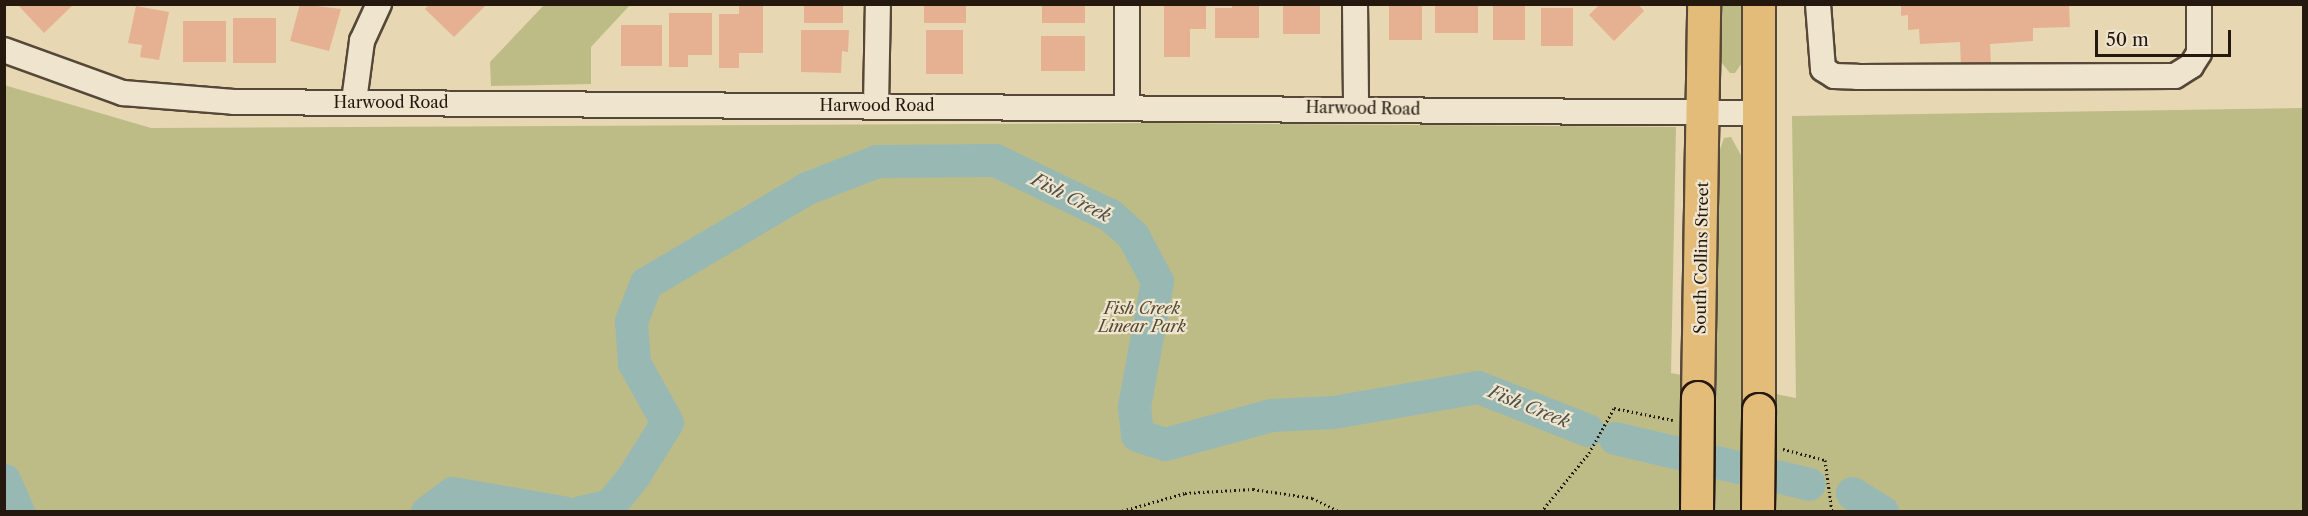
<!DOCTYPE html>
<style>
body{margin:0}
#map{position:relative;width:2308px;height:516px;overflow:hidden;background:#e7d7b3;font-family:"Libre Caslon Text",serif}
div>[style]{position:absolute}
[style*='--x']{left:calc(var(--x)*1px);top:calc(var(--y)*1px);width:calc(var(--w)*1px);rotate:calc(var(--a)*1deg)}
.green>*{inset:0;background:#bdbc87}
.river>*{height:33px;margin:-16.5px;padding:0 16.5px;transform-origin:16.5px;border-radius:16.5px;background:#98b8b4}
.building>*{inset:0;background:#e6b192}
.path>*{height:3px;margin-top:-1.5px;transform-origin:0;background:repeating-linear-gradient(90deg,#25180f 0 1.5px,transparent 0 4.5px)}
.roads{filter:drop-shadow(2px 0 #564838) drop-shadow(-2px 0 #564838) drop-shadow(0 2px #564838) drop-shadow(0 -2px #564838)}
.minor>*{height:24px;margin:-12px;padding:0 12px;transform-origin:12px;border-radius:12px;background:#efe5ce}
.major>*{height:32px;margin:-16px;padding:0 16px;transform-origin:16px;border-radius:16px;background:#e4bc7a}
.bridges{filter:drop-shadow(2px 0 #25180f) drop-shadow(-2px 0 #25180f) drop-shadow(0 2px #25180f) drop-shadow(0 -2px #25180f)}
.major-bridge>*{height:32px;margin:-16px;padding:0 16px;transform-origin:16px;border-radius:16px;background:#e4bc7a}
span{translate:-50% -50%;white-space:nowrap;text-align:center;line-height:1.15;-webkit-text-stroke:4.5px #efe5ce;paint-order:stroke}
.street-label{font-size:16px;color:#25180f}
.park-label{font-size:16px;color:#534933;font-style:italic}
.water-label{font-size:18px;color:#4d5049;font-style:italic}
.frame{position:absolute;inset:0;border:6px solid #25180f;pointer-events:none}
.scale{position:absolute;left:2095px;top:30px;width:136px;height:27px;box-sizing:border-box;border:3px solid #25180f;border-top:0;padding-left:8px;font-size:18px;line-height:21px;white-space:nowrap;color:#25180f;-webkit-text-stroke:4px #efe5ce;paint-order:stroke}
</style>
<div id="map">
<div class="green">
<i style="clip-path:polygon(544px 5px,630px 5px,591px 47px,591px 84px,491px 86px,490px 62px)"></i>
<i style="clip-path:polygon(1716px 5px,1752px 5px,1752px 48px,1735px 73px,1730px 73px,1721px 62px,1716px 48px)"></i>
<i style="clip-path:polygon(4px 85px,151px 128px,1149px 123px,1676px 127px,1671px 373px,1714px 381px,1715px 163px,1724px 138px,1731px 137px,1743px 159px,1746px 388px,1796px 398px,1792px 116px,2303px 108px,2303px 511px,5px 511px)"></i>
</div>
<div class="river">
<i style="--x:1615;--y:438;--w:199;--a:13.3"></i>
<i style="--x:4;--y:480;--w:35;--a:66"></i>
<i style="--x:1852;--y:493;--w:36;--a:32"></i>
<i style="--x:427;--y:512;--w:31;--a:-37"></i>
<i style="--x:452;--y:493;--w:112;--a:9.8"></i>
<i style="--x:580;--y:512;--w:31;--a:-13"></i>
<i style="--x:610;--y:505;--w:38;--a:-51"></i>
<i style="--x:634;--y:475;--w:62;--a:-58.1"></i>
<i style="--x:667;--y:422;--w:68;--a:-119.2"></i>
<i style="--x:634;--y:363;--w:42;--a:-94.1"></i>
<i style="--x:631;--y:321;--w:41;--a:-68.5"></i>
<i style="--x:646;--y:283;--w:187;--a:-30.5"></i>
<i style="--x:807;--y:188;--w:75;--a:-21.1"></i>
<i style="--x:877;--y:161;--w:118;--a:-0.5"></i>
<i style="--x:995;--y:160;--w:127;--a:25.6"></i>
<i style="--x:1110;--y:215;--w:31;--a:42"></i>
<i style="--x:1133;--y:236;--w:51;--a:61.9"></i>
<i style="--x:1157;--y:281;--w:127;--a:100.4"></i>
<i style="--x:1134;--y:406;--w:29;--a:84"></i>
<i style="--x:1137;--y:435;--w:29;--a:18"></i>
<i style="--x:1165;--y:444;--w:110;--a:-15.3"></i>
<i style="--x:1271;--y:415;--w:62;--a:-2.8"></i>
<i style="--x:1333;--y:412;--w:147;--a:-9.8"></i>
<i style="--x:1478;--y:387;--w:118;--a:21.4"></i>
</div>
<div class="building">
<i style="clip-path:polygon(17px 4px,74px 4px,44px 33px)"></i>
<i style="clip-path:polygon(300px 4px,341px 9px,329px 51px,290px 41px)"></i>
<i style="clip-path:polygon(430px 4px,483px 4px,485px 6px,454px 37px,425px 9px)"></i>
<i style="clip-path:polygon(804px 4px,843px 4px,843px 23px,804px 23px)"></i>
<i style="clip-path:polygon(924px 4px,966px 4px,966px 23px,924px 23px)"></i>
<i style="clip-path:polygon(1042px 4px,1085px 4px,1085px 23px,1042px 23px)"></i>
<i style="clip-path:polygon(1164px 4px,1206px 4px,1206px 29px,1190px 29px,1190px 57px,1164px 57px)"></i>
<i style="clip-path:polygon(1232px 4px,1259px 4px,1259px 38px,1215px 38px,1215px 8px,1232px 8px)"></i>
<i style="clip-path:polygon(1283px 4px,1320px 4px,1320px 34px,1283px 34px)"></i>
<i style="clip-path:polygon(1389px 4px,1422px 4px,1422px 40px,1389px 40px)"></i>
<i style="clip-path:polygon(1493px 4px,1525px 4px,1525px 40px,1493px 40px)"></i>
<i style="clip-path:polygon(1600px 4px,1638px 4px,1644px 11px,1614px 41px,1589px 15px)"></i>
<i style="clip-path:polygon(1901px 4px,2069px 4px,2070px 27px,2033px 28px,2033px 41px,1990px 44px,1991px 65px,1961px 66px,1960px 42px,1920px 44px,1919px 29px,1908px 30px,1908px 15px,1901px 16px)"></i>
<i style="clip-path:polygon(1435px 5px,1478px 5px,1478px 33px,1435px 33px)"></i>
<i style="clip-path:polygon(136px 6px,169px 12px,159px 60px,140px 57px,142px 45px,128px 43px)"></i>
<i style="clip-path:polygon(739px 6px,763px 6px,763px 53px,739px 53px,739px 68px,719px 68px,719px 14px,739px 14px)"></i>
<i style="clip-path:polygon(1541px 8px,1573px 8px,1573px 46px,1541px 46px)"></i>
<i style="clip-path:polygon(669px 13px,712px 13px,712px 55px,688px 55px,688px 67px,669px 67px)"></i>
<i style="clip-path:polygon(233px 18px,276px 18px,276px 63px,233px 63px)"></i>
<i style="clip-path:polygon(183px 21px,226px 21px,226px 62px,183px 62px)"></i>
<i style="clip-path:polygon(621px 25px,662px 25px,662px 66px,621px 66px)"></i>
<i style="clip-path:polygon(801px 30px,849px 30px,848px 52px,842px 51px,841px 73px,801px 72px)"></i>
<i style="clip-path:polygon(926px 30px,963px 30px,963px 74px,926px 74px)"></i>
<i style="clip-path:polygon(1041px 36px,1085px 36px,1085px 71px,1041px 71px)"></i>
</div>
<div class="path">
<i style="--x:1783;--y:449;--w:43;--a:14.7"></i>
<i style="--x:1825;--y:460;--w:52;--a:82.3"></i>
<i style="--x:1118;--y:512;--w:70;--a:-15.8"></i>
<i style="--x:1185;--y:493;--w:68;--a:-3.4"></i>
<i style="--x:1253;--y:489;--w:60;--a:8.7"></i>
<i style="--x:1312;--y:498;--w:32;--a:26"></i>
<i style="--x:1541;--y:512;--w:76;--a:-50.9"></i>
<i style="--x:1589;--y:453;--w:51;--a:-60.9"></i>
<i style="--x:1614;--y:408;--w:60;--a:11.5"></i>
</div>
<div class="roads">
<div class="minor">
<i style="--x:1127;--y:4;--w:103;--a:90"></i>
<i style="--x:1355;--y:4;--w:104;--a:89.4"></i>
<i style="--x:1818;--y:4;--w:65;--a:85.6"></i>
<i style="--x:1823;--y:69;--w:13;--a:32"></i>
<i style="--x:1834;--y:76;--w:23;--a:2"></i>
<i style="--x:1857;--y:77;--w:318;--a:-0.2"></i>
<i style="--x:2175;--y:76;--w:19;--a:-32"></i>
<i style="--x:2191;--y:66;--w:15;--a:-58"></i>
<i style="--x:2199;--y:53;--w:49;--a:-90"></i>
<i style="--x:4;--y:50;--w:127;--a:19.9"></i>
<i style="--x:123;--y:93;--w:111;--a:4.6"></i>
<i style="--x:234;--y:102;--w:1524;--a:0.41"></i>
<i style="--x:354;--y:101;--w:61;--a:-82.4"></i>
<i style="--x:362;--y:41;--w:41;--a:-65.3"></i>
<i style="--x:876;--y:105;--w:101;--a:-88.9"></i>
</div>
<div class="major">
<i style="--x:1698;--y:398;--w:394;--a:-89.1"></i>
<i style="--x:1759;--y:410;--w:406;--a:-90"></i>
</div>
</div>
<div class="bridges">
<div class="major-bridge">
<i style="--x:1697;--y:512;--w:114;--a:-89.5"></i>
<i style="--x:1758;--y:512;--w:102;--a:-89.4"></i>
</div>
</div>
<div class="street-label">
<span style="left:391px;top:102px">Harwood Road</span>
<span style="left:877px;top:105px">Harwood Road</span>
<span style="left:1363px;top:108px;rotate:1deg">Harwood Road</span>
<span style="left:1701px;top:258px;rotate:-89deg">South Collins Street</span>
</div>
<div class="park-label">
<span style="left:1142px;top:317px">Fish Creek<br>Linear Park</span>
</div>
<div class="water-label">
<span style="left:1071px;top:198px;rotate:27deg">Fish Creek</span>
<span style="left:1529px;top:407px;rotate:22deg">Fish Creek</span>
</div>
<div class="frame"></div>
<div class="scale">50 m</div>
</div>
